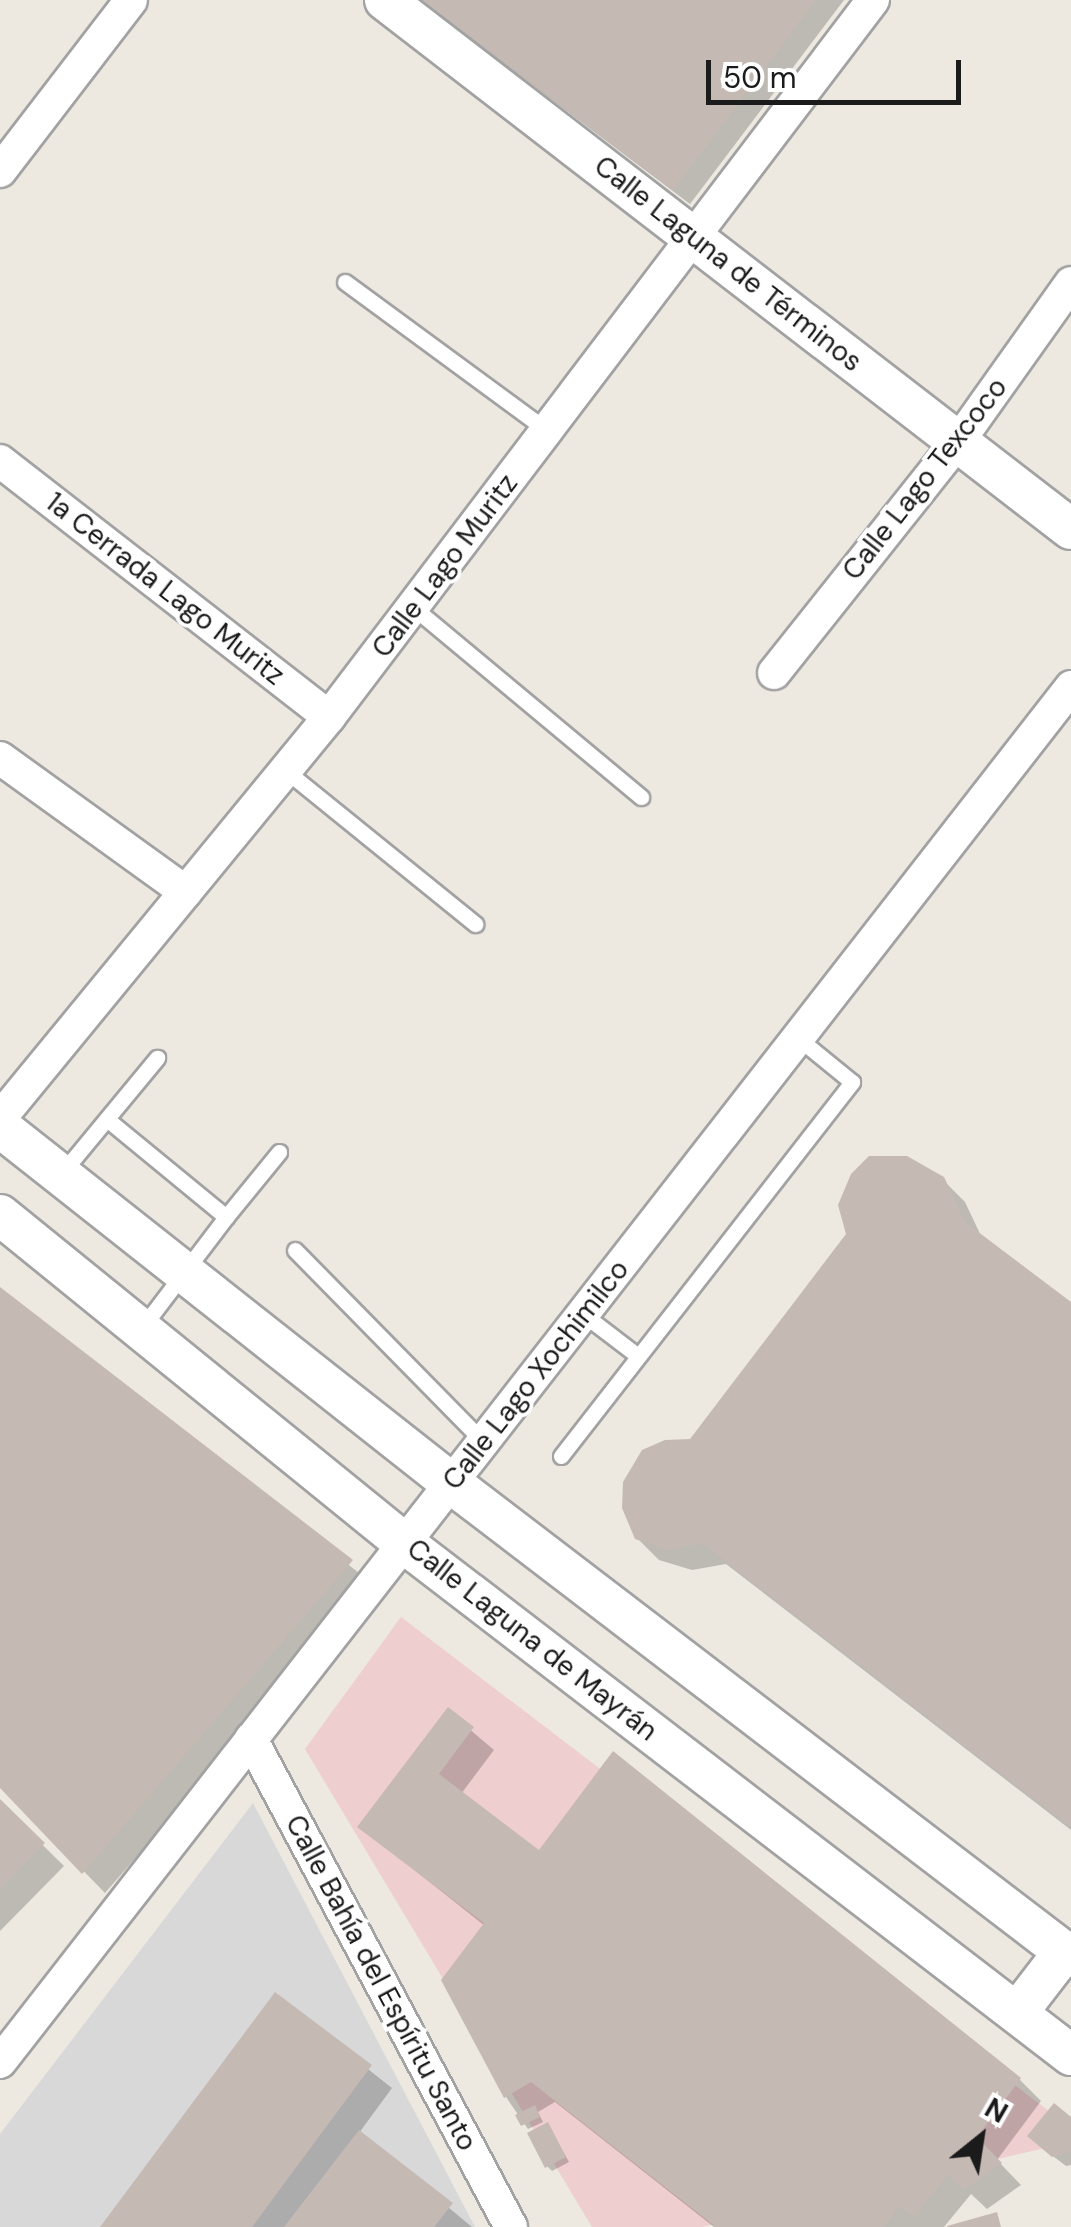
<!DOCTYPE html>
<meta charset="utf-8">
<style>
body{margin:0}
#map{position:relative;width:1071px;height:2227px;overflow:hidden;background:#ede8e0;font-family:"DM Sans",sans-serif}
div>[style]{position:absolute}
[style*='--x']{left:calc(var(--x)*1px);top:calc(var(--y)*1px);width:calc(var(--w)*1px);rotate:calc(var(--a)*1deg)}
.residential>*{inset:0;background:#d9d8d8}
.commercial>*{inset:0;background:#efcecf}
.shadow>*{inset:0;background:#0003}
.building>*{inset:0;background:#c5b9b3}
.roads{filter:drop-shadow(2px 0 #a2a2a2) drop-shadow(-2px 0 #a2a2a2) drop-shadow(0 2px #a2a2a2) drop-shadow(0 -2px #a2a2a2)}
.service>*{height:15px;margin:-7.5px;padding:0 7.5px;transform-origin:7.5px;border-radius:7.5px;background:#fff}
.minor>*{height:32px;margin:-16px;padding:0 16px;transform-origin:16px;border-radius:16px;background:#fff}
.tertiary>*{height:40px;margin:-20px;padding:0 20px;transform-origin:20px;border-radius:20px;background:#fff}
span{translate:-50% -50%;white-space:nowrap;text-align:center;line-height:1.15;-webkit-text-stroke:8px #fff;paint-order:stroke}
.street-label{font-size:28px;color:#1b1b1b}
.north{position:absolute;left:931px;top:2087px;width:100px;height:100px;-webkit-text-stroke:8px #fff;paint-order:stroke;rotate:30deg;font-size:28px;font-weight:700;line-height:40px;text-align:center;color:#1b1b1b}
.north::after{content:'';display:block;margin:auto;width:35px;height:45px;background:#1b1b1b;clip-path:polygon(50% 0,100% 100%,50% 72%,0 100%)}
.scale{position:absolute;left:706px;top:60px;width:255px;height:45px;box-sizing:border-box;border:5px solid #1b1b1b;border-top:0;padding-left:12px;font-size:30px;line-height:35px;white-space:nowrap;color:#1b1b1b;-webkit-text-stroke:8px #fff;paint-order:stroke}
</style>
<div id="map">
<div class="residential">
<i style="clip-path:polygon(253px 1803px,475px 2227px,0 2227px,0 2134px)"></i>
</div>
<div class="commercial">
<i style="clip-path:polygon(401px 1617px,1071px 2128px,1071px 2142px,702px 2227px,592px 2227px,305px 1749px)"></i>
</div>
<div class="shadow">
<i style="clip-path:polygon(419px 0,844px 0,690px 204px)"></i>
<i style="clip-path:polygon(942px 1179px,965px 1202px,982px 1238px,1071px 1305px,1071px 1830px,726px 1564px,692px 1570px,659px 1560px,637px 1538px,691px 1441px)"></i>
<i style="clip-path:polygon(0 1291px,373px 1584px,105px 1893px,0 1785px)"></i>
<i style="clip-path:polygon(448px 1711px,494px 1750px,461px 1794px,539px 1854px,1019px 2079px,1041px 2101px,997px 2160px,1021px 2185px,987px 2209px,971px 2194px,944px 2227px,714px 2227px,555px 2102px,538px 2112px,543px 2122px,528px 2129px,506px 2097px,485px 1926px,360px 1827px)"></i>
<i style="clip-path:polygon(0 1803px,64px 1866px,0 1931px)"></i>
<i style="clip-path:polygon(275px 1996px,392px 2088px,359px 2133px,472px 2227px,103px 2227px)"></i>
<i style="clip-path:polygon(1071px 2120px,1071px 2165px,1066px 2166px,1041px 2147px)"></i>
<i style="clip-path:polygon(548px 2125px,569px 2162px,552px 2171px,547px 2166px)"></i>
</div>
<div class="building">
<i style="clip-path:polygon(422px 0,816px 0,673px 190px)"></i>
<i style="clip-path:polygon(869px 1156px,907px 1156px,944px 1177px,965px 1222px,1071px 1302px,1071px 1827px,702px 1543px,669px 1550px,635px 1539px,622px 1508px,623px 1482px,642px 1450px,665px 1440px,690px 1439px,846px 1234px,838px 1205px,851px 1174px)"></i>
<i style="clip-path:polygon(0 1287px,353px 1560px,82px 1874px,0 1788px)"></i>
<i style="clip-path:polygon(448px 1707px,474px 1727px,439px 1774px,539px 1850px,613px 1751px,1021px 2078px,977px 2137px,1002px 2163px,964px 2190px,948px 2174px,915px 2216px,899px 2207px,884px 2227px,716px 2227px,531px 2082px,504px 2098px,441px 1980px,484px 1923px,357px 1827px)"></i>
<i style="clip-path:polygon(0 1799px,45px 1843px,0 1889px)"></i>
<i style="clip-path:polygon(275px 1992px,372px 2065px,252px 2227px,100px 2227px)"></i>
<i style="clip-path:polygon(1054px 2103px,1071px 2117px,1071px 2152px,1052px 2157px,1027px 2136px)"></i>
<i style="clip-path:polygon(535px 2105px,540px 2117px,521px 2126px,515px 2115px)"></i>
<i style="clip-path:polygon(548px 2122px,566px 2157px,545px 2168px,527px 2133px)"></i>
<i style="clip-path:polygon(359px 2130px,453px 2203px,434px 2227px,284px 2227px)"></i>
<i style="clip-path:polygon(997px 2212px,1001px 2227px,947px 2227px,947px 2226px)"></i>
</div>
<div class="roads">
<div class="service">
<i style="--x:345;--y:282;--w:252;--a:36.3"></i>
<i style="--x:413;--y:607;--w:297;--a:39.8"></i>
<i style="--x:285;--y:770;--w:245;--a:39"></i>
<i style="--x:108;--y:1120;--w:153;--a:39.4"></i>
<i style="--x:226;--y:1217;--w:141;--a:127.2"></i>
<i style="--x:61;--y:1174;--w:151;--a:-50.4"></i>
<i style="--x:226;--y:1217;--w:84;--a:-50.8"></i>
<i style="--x:295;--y:1250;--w:269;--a:45.5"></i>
<i style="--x:583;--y:1314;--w:69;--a:37.4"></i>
<i style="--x:561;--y:1456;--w:474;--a:-52.1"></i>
<i style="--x:852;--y:1082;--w:70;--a:-140.8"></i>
</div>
<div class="minor">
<i style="--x:0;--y:171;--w:215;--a:-52.5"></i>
<i style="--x:0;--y:461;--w:417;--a:37.9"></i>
<i style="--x:774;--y:673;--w:295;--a:-51.5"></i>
<i style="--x:958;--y:442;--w:195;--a:-54.6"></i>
<i style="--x:0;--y:758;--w:229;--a:35.8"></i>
<i style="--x:0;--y:1118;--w:519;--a:-50.63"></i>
<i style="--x:329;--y:717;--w:900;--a:-52.81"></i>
<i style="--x:251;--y:1739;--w:553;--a:61.95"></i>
<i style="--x:0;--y:2062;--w:1743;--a:-52.08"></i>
</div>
<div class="tertiary">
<i style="--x:385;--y:0;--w:866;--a:37.64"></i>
<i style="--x:0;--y:1127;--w:575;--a:38.29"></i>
<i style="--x:451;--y:1483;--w:780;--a:37.4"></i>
<i style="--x:0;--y:1215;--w:520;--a:39.07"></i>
<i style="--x:404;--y:1543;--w:841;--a:37.51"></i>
<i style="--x:1017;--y:2013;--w:77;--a:-52.4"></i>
</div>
</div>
<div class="street-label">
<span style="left:728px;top:264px;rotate:38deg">Calle Laguna de Términos</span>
<span style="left:925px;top:479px;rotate:-52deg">Calle Lago Texcoco</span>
<span style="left:445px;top:566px;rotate:-53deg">Calle Lago Muritz</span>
<span style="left:165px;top:589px;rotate:38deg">1a Cerrada Lago Muritz</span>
<span style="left:536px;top:1375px;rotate:-52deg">Calle Lago Xochimilco</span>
<span style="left:532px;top:1640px;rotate:38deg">Calle Laguna de Mayrán</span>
<span style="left:381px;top:1983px;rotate:62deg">Calle Bahía del Espíritu Santo</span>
</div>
<div class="north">N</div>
<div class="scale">50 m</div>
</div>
